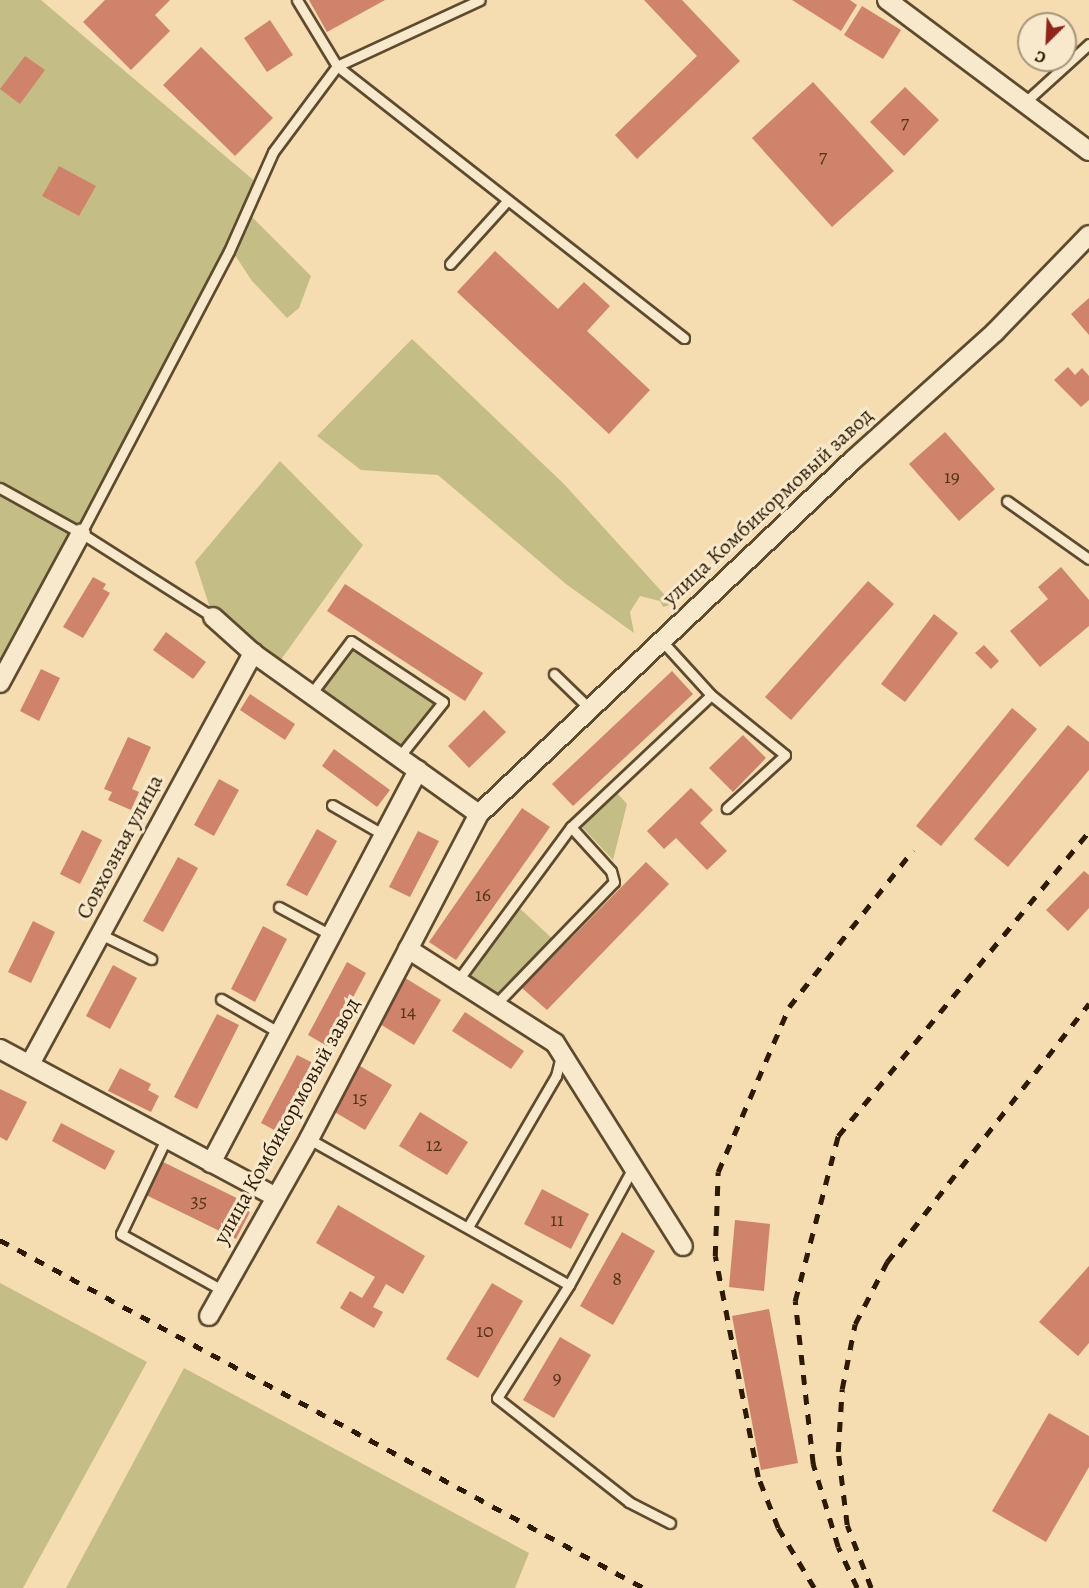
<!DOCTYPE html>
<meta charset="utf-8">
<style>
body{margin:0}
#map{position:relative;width:1089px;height:1588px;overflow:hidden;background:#f5dcb1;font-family:Alegreya,serif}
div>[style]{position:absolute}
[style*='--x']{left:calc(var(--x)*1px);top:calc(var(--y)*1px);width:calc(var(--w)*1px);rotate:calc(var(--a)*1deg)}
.green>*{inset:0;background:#c4be86}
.building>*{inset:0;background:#cf836b}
.roads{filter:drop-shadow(2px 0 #5e4a2e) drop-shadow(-2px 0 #5e4a2e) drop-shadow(0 2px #5e4a2e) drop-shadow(0 -2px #5e4a2e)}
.service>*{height:9px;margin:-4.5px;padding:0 4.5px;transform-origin:4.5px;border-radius:4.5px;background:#f8e8cc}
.minor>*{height:18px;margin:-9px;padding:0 9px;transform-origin:9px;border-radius:9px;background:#f8e8cc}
.rail>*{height:4.5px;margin-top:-2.25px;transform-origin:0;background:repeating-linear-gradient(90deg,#2c1a02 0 10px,transparent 0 20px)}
span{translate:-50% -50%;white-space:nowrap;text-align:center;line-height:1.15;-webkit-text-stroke:6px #f8e8cc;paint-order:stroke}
.number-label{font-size:20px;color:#55341c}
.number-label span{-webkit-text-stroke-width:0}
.street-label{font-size:22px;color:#2c1a02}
.north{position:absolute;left:1017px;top:12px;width:60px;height:60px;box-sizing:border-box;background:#f8e8cc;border:2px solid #a6967b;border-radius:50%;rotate:204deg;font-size:16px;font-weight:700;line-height:24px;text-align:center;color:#2c1a02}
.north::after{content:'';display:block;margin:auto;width:21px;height:27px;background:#8f2418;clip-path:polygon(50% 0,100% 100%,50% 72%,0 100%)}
</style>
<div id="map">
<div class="green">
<i style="clip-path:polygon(0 0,41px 0,258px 184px,0 677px)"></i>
<i style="clip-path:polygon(246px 211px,311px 276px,299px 308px,287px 318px,252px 281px,233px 252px)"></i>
<i style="clip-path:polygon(412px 339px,564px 484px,673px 604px,663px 607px,660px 601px,640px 596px,630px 612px,634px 633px,566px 584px,438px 475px,361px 470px,317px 436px)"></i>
<i style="clip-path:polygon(280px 461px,363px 545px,275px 668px,213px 617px,195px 562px)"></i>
<i style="clip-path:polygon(351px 641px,443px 702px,399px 757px,311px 694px)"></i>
<i style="clip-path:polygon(617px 793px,627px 804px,613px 860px,582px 827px)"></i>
<i style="clip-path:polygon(514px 903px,557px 943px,497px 1003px,458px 980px)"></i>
<i style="clip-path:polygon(0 1283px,147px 1362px,23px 1588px,0 1588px)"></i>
<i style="clip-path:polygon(184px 1368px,529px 1553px,515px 1588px,66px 1588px)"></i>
</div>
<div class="building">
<i style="clip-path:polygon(105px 0,170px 0,155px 15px,170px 31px,131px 70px,83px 22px)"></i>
<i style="clip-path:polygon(309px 0,385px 0,327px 32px)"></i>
<i style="clip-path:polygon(644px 0,682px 0,740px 61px,637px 159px,615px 135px,697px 56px)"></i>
<i style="clip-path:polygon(792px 0,850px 0,857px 5px,841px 31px)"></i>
<i style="clip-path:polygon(862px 6px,901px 30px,883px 59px,844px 35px)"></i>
<i style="clip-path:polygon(270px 20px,293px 55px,267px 72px,244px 38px)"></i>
<i style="clip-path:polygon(201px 47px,273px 118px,235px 156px,163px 85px)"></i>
<i style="clip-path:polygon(25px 56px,45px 70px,20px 104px,0 89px)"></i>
<i style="clip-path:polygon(813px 82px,894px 171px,832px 227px,752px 138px)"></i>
<i style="clip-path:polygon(905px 87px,939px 120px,904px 156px,870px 122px)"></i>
<i style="clip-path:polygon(59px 166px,96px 186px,79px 216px,42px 196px)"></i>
<i style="clip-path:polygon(495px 251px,558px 309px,584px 282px,610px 306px,587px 331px,650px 390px,609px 434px,457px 292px)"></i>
<i style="clip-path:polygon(1089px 298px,1089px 335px,1071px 314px)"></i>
<i style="clip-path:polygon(1068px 367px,1075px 375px,1082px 368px,1089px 376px,1089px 400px,1081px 407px,1054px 380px)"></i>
<i style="clip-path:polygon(945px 432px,995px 489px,959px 521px,909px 464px)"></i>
<i style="clip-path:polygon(1061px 567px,1089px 600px,1089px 626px,1040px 667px,1010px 631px,1048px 599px,1038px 587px)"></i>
<i style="clip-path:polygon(93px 577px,106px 584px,103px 589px,110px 593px,83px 638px,63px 627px)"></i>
<i style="clip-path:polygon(868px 581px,894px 604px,791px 720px,765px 697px)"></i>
<i style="clip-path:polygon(345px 584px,483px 673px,465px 701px,327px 611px)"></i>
<i style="clip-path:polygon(934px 614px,958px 633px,905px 702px,881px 684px)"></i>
<i style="clip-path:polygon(166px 632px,206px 662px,193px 679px,153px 650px)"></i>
<i style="clip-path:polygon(984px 645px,999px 661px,991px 669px,975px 653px)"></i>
<i style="clip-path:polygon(41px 669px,60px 678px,39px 721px,20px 711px)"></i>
<i style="clip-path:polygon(672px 671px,693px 694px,573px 806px,552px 784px)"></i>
<i style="clip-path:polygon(250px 694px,295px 724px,285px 740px,240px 710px)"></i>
<i style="clip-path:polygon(1012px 708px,1037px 729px,941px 846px,916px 826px)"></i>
<i style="clip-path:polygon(484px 710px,506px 732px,469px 768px,448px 746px)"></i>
<i style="clip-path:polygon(1068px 725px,1089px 742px,1089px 770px,1008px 867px,974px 839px)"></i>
<i style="clip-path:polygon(743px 735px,766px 758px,733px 792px,709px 768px)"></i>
<i style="clip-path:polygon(128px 737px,151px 747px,132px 789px,139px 792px,131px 810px,108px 800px,112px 792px,104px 789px)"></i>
<i style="clip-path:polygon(334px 749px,390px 790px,377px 807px,322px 766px)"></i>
<i style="clip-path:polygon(219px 779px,239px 790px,214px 836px,194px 825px)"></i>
<i style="clip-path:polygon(691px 788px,713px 810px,700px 823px,727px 851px,707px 870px,676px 838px,664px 849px,647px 831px)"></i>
<i style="clip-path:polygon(522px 808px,550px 827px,456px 960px,429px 942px)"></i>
<i style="clip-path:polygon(317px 829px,337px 841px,307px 896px,286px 885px)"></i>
<i style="clip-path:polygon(82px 830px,102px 840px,80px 884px,60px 874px)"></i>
<i style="clip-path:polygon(418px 831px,439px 841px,410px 897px,389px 887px)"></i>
<i style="clip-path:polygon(178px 857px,198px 868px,163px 932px,143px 921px)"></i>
<i style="clip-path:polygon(646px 862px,669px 884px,547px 1010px,522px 988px)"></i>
<i style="clip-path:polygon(1084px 871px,1089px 875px,1089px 908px,1068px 931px,1046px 910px)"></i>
<i style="clip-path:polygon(33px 921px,55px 932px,31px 983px,8px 972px)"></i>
<i style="clip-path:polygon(263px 926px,287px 939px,255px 1002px,231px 989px)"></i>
<i style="clip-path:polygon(347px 962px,366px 973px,327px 1046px,308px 1035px)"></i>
<i style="clip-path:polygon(113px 965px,137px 978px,110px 1029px,86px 1016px)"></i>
<i style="clip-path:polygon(402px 976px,441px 1000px,414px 1045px,375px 1021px)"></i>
<i style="clip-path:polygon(465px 1012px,524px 1051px,511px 1069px,452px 1031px)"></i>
<i style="clip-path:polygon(217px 1014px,239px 1025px,197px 1109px,174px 1097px)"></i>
<i style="clip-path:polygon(297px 1055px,319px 1066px,282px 1134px,261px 1123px)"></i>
<i style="clip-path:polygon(355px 1063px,392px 1085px,365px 1130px,328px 1108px)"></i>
<i style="clip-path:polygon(120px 1068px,151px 1084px,148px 1090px,159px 1096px,151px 1112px,108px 1091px)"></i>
<i style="clip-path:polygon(0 1089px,27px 1102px,7px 1141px,0 1137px)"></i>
<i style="clip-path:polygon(420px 1112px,468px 1142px,447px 1175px,399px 1146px)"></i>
<i style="clip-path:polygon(61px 1123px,115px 1151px,105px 1170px,52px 1141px)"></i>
<i style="clip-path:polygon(161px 1161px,253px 1206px,236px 1239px,144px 1194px)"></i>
<i style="clip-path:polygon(542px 1189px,589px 1214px,571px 1249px,524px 1224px)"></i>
<i style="clip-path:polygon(338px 1205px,425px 1256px,403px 1294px,386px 1284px,373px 1307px,383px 1312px,374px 1328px,340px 1308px,350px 1291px,362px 1298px,375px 1277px,316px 1243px)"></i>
<i style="clip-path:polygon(735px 1220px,770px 1224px,764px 1291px,729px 1287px)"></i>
<i style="clip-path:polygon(622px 1232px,655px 1251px,613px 1325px,580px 1306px)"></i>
<i style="clip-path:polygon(1089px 1266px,1089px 1343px,1078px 1356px,1039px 1322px)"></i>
<i style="clip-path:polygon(492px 1283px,523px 1301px,478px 1378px,446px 1359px)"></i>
<i style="clip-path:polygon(769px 1309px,798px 1463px,761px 1470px,732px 1316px)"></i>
<i style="clip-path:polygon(560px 1337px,591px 1355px,554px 1418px,523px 1400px)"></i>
<i style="clip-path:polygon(1049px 1413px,1089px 1436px,1089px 1467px,1046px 1542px,992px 1511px)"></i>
</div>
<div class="roads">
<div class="service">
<i style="--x:297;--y:0;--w:77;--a:58.8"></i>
<i style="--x:337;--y:66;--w:441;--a:38.1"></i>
<i style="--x:1023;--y:104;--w:89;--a:-42.3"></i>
<i style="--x:450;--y:264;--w:86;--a:-47.8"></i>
<i style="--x:0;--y:488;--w:93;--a:29.1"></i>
<i style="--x:81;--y:533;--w:156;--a:32.5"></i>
<i style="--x:1007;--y:501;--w:100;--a:35.3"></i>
<i style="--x:81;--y:533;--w:318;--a:-62.3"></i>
<i style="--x:229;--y:251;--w:108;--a:-66"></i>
<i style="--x:273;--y:152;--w:107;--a:-53.3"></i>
<i style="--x:337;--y:66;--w:157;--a:-24.8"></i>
<i style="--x:661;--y:640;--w:74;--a:47.7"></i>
<i style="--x:711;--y:695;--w:95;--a:39"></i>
<i style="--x:785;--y:755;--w:79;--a:137.6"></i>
<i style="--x:554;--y:674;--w:49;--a:44.2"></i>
<i style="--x:311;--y:694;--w:66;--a:-53"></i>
<i style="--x:351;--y:641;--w:110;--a:33.5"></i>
<i style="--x:443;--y:702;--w:70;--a:128.7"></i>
<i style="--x:332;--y:805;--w:60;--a:30"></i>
<i style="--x:279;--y:907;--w:59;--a:28.3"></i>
<i style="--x:100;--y:934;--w:57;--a:26.1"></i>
<i style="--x:458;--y:980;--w:190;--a:-53.6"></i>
<i style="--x:221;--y:999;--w:68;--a:30"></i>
<i style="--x:497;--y:1003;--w:168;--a:-46"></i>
<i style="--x:614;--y:882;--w:11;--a:-105"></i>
<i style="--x:611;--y:871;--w:59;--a:-132.3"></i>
<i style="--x:571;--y:827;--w:192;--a:-43.3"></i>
<i style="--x:167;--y:1137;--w:107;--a:115.4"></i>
<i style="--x:121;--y:1234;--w:115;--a:29"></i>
<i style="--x:309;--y:1139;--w:298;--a:29.3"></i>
<i style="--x:569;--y:1285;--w:134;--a:122.5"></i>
<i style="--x:497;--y:1398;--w:168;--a:38.2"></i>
<i style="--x:629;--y:1502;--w:46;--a:27.1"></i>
<i style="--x:468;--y:1227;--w:175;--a:-59.8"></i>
<i style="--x:556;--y:1076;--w:21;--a:-76"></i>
<i style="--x:569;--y:1285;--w:136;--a:-61.4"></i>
</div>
<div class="minor">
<i style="--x:887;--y:0;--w:252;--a:36.8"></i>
<i style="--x:213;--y:617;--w:54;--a:42"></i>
<i style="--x:253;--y:653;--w:277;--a:35.5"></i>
<i style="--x:0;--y:683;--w:170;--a:-61.6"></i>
<i style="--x:408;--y:949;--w:174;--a:32.6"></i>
<i style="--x:555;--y:1043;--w:240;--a:57.8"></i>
<i style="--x:0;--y:1049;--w:311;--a:28.2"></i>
<i style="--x:30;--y:1064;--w:468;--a:-61.5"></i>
<i style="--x:211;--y:1163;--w:444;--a:-62.2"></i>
<i style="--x:209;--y:1316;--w:203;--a:-60.5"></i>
<i style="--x:309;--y:1139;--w:367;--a:-62.4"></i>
<i style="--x:479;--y:814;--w:515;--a:-43.43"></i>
<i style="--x:853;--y:460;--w:191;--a:-42"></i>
<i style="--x:995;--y:332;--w:135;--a:-45.9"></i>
</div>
</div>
<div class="rail">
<i style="--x:0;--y:1240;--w:732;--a:28.39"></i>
<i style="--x:814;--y:1588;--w:70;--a:-121"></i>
<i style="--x:778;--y:1528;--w:55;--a:-111.4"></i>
<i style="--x:758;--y:1477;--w:225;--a:-101"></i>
<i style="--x:715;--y:1256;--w:84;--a:-88"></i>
<i style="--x:718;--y:1172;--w:180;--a:-66.7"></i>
<i style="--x:789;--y:1007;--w:200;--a:-51.7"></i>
<i style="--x:857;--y:1588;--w:45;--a:-114.9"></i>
<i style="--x:838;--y:1547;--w:87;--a:-106.8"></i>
<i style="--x:813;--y:1464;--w:164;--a:-96.3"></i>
<i style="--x:795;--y:1301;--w:171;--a:-75.4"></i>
<i style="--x:838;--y:1136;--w:395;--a:-50.5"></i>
<i style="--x:871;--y:1588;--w:67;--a:-110.9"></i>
<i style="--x:847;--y:1525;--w:74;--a:-97"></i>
<i style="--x:838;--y:1452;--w:63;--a:-86.4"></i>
<i style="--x:842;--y:1389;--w:66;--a:-78.7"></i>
<i style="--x:855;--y:1324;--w:70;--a:-62.7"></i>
<i style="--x:887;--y:1262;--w:328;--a:-52"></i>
</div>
<div class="number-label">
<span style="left:905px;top:121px">7</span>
<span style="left:823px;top:155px">7</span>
<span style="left:952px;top:476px">19</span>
<span style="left:483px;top:894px">16</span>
<span style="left:408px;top:1011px">14</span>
<span style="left:360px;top:1097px">15</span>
<span style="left:434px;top:1144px">12</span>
<span style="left:199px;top:1200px">35</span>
<span style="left:557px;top:1219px">11</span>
<span style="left:617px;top:1278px">8</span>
<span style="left:485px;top:1330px">10</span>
<span style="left:557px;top:1377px">9</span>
</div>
<div class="street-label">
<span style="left:768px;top:507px;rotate:-43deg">улица Комбикормовый завод</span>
<span style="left:120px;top:847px;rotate:-62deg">Совхозная улица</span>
<span style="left:287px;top:1121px;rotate:-61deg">улица Комбикормовый завод</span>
</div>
<div class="north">С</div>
</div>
